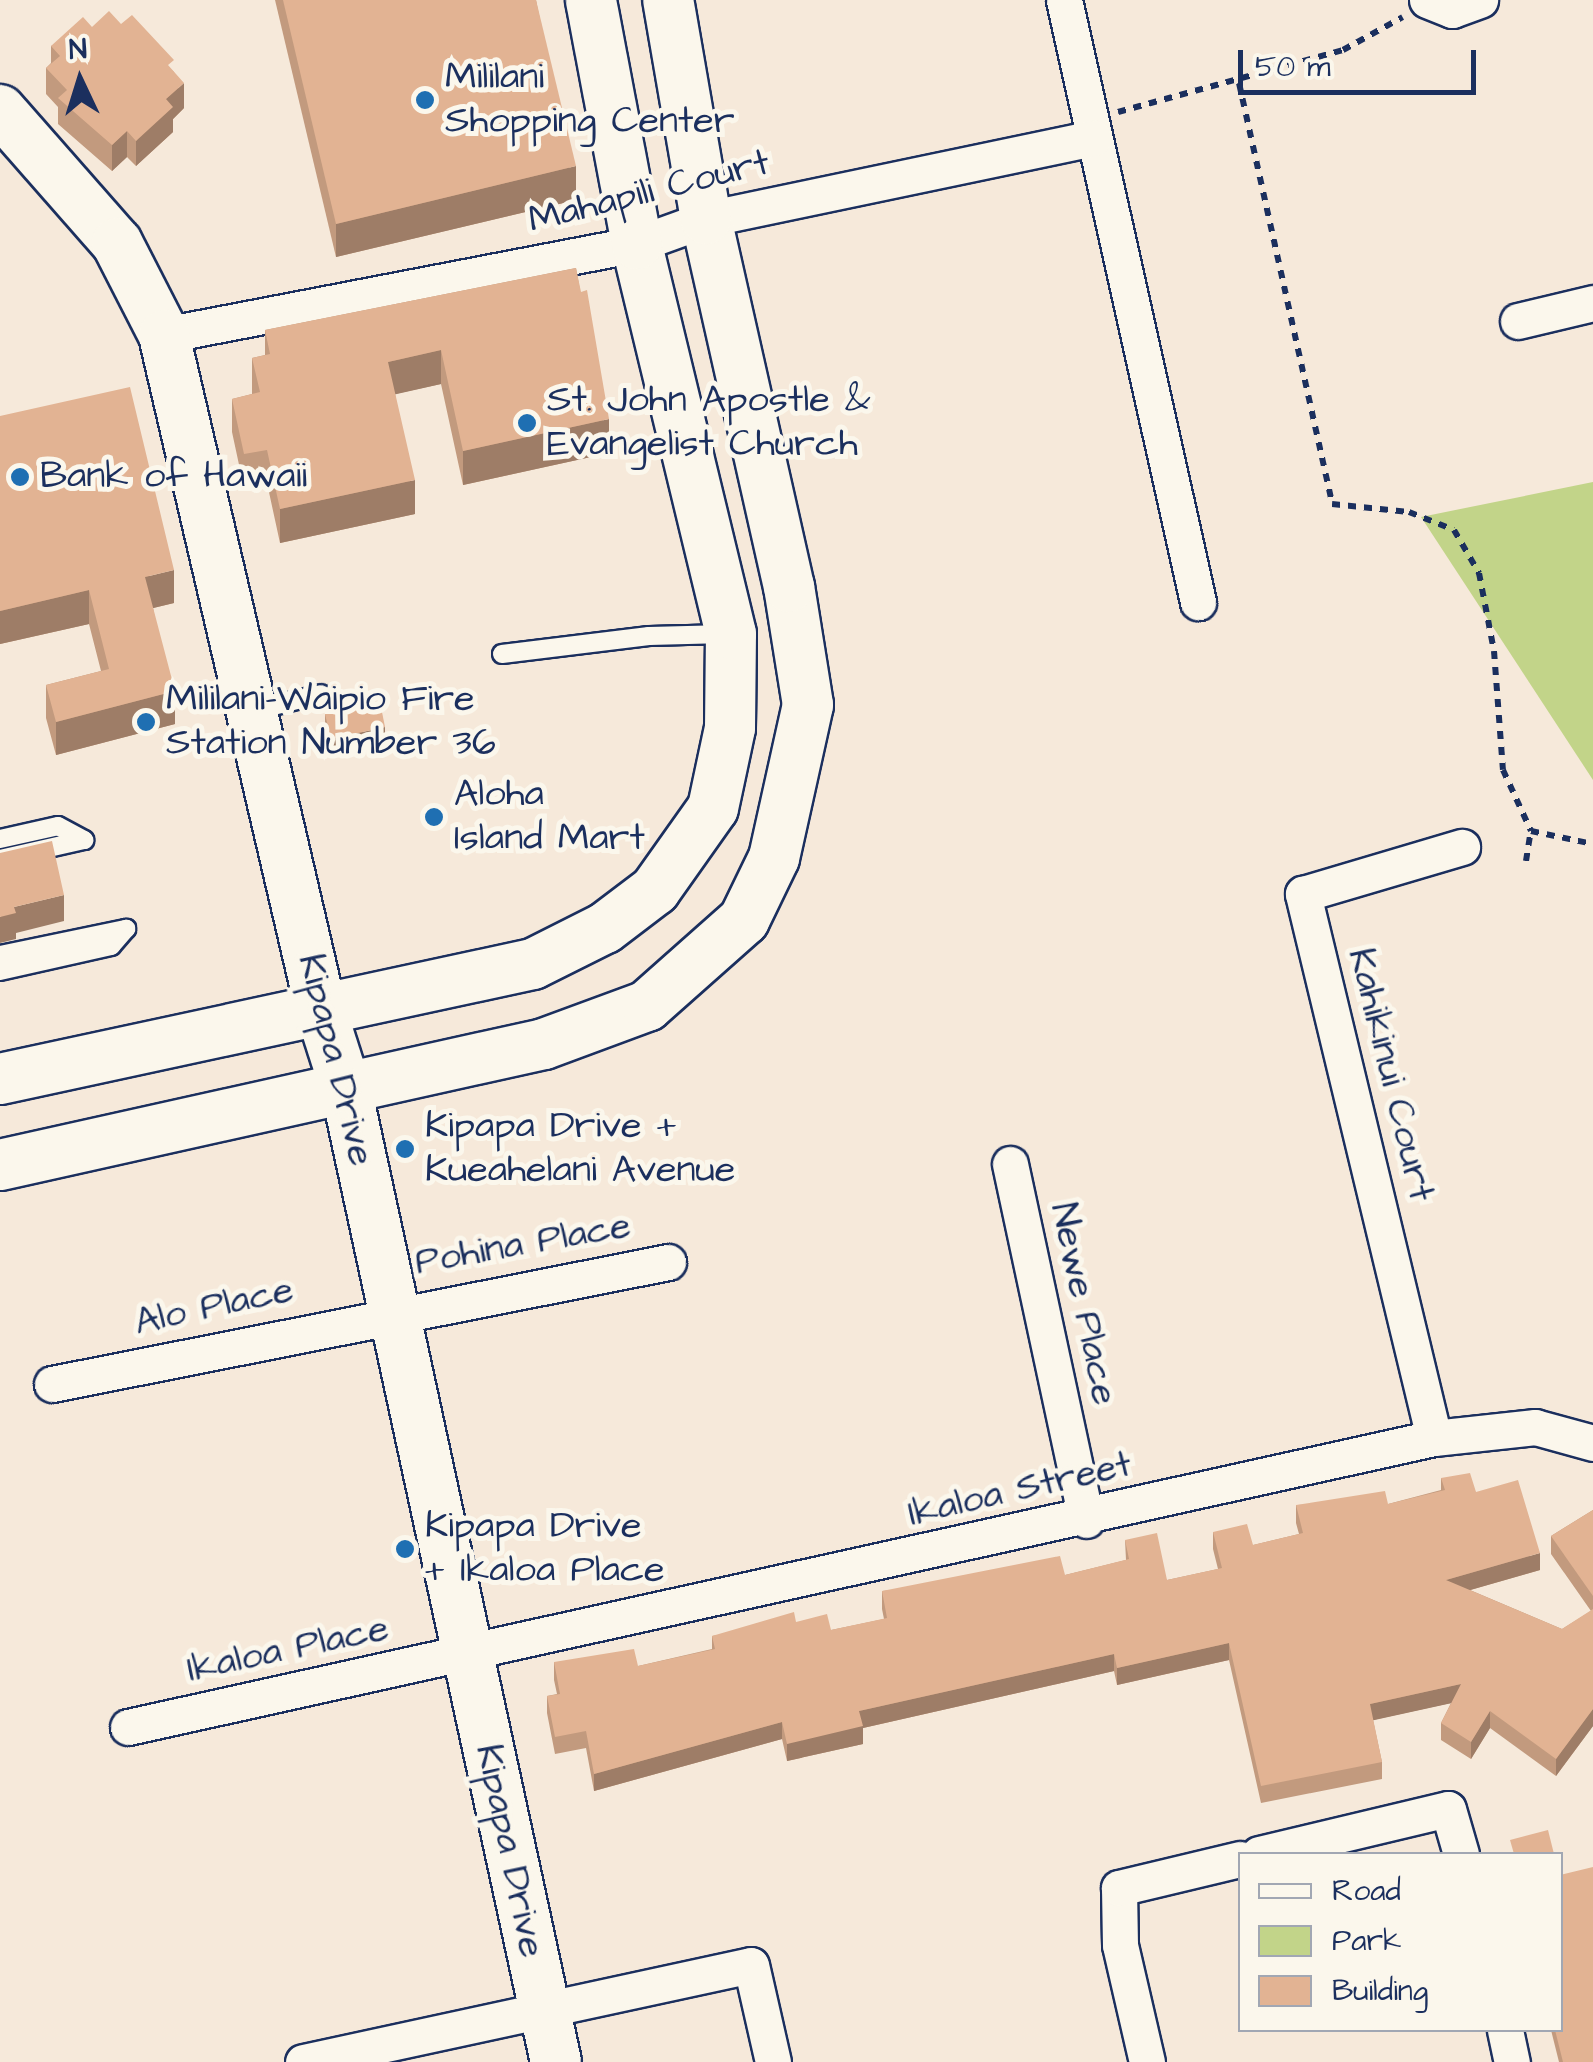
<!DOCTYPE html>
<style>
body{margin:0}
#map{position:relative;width:1593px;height:2062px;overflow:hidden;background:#f6e9da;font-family:"Architects Daughter",sans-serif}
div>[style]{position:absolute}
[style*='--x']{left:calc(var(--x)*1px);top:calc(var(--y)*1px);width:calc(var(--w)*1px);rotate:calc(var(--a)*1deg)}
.green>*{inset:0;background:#c2d489}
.path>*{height:6px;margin-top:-3px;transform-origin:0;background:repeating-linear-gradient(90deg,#1b2f5e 0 8px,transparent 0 16px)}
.roads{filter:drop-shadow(2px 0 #1b2f5e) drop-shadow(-2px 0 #1b2f5e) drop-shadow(0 2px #1b2f5e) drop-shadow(0 -2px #1b2f5e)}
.lane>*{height:18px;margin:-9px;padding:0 9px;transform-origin:9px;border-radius:9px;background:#fbf7ec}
.street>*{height:35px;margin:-17.5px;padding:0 17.5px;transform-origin:17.5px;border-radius:17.5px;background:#fbf7ec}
.secondary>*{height:50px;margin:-25px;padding:0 25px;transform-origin:25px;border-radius:25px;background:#fbf7ec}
.wall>*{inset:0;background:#c29a7e}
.shaded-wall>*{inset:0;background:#9e7d67}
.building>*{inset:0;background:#e2b393}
.dots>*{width:28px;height:28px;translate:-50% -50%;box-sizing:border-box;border:5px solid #fbf7ec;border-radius:50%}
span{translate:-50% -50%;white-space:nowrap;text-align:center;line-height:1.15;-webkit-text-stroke:10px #fbf7ec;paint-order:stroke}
.poi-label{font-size:38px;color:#1b2f5e}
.left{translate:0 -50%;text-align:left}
.street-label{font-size:38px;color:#1b2f5e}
.legend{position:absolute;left:1238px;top:1852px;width:325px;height:180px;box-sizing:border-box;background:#fbf7ec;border:2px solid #a1a7b3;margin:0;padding:12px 18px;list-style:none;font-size:30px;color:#1b2f5e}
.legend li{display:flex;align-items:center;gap:20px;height:50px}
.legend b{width:50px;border:2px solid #a1a7b3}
.north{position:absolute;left:30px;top:30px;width:100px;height:100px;-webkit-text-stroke:8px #fbf7ec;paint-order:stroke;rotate:356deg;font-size:28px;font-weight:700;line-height:40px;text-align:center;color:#1b2f5e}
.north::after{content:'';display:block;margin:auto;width:35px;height:45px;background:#1b2f5e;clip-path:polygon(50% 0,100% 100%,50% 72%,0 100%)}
.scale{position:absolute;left:1238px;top:50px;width:238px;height:45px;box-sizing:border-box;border:5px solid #1b2f5e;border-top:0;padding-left:12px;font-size:30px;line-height:35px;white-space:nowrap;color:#1b2f5e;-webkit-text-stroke:8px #fbf7ec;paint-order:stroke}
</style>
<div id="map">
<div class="green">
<i style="clip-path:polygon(1593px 482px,1593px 780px,1421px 517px)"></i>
</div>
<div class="path">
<i style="--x:1239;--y:83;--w:431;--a:77.5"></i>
<i style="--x:1332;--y:504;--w:77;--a:5.9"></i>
<i style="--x:1409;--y:512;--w:48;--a:21.8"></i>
<i style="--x:1454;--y:530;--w:50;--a:59.8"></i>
<i style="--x:1479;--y:573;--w:79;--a:79.1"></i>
<i style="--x:1494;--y:651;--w:119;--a:85.7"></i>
<i style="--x:1503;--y:770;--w:67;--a:65.3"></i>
<i style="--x:1531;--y:831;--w:63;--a:11.8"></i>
<i style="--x:1118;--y:112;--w:233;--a:-15.4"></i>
<i style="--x:1343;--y:50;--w:68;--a:-28.8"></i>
<i style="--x:1526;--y:861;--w:30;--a:-81"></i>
</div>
<div class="roads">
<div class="lane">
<i style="--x:502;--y:654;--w:148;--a:-7"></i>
<i style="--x:649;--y:636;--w:77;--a:-1.5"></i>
<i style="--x:253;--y:711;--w:70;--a:-14"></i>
<i style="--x:0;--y:839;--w:59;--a:-12.6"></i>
<i style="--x:58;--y:826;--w:30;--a:28"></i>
<i style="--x:0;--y:859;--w:86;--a:-12.7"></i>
<i style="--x:0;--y:955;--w:129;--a:-11.7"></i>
<i style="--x:0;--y:971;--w:114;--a:-12.7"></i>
<i style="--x:111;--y:946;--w:23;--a:-49"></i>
</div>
<div class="street">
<i style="--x:1064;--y:0;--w:617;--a:77.45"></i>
<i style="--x:1427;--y:0;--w:27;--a:22"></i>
<i style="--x:1452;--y:10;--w:30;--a:-20"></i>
<i style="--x:1518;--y:321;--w:77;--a:-13.5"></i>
<i style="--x:164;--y:335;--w:482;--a:-10.9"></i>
<i style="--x:637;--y:244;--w:73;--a:-19.9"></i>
<i style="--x:706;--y:219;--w:396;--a:-11.8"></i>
<i style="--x:1010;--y:1164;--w:364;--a:77.9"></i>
<i style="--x:52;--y:1384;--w:628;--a:-11.2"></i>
<i style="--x:1434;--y:1438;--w:560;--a:-103.54"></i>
<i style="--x:1303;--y:894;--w:166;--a:-16.5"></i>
<i style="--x:128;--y:1727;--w:1338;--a:-12.48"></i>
<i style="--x:1434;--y:1438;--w:102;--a:-6.2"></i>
<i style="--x:1535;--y:1427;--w:60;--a:15.4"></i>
<i style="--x:1259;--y:1854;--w:194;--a:-13.4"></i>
<i style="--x:1448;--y:1809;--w:47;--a:73.9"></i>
<i style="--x:1505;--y:2030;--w:33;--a:78"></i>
<i style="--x:303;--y:2062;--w:458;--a:-12.2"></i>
<i style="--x:751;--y:1965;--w:99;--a:77.2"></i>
<i style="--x:1147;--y:2062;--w:120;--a:-103"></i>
<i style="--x:1120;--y:1945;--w:57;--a:-91"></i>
<i style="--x:1119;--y:1888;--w:124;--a:-13.5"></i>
</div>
<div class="secondary">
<i style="--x:0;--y:110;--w:177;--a:48.7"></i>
<i style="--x:117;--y:243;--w:103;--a:62.9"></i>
<i style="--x:164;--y:335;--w:697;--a:76.9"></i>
<i style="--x:322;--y:1014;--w:79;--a:72.3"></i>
<i style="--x:346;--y:1089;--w:995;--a:77.82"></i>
<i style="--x:0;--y:1079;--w:545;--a:-12.18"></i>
<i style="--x:533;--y:964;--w:80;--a:-26.6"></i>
<i style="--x:605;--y:928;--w:63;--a:-37.2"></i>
<i style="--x:655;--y:890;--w:100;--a:-54.7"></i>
<i style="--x:713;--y:808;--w:82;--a:-78"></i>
<i style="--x:730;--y:728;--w:94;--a:-89.4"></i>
<i style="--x:731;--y:634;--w:401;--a:-103.6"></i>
<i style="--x:637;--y:244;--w:248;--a:-100.7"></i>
<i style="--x:0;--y:1165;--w:557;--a:-12.54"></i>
<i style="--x:544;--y:1044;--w:110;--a:-20.3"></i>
<i style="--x:647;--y:1006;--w:130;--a:-41.6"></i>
<i style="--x:744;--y:920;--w:69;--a:-64.2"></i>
<i style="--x:774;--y:858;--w:157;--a:-77.5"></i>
<i style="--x:808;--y:705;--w:120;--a:-99.1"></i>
<i style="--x:789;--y:587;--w:377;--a:-102.7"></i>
<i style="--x:706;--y:219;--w:222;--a:-99.8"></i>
</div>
</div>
<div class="wall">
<i style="clip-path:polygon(275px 0,536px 0,576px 200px,336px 257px)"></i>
<i style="clip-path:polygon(121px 24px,174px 72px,184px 108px,173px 119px,173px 132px,136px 166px,127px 157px,112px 171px,58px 124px,58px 107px,46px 94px,46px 68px,51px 63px,51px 46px,92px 27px)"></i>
<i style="clip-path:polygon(576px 268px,609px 453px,463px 485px,441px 384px,395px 394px,415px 514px,280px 543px,267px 483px,244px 488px,232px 432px,232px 399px,252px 394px,252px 358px,265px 355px,265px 330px)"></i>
<i style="clip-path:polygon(0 416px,174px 603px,153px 608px,175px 724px,56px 755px,46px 718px,46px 685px,101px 671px,89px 624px,0 644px)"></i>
<i style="clip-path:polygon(325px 714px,385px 744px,331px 757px,325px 731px)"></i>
<i style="clip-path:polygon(1441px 1478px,1476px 1492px,1540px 1570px,1470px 1590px,1562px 1629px,1591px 1611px,1551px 1554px,1551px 1536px,1593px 1510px,1593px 1726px,1556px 1776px,1490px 1728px,1471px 1759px,1441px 1740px,1441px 1723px,1451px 1703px,1373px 1720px,1382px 1762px,1382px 1779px,1261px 1803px,1229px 1660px,1117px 1685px,1114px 1671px,863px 1728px,863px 1744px,787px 1761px,782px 1739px,594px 1791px,586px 1748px,555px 1754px,547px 1713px,547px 1696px,557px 1694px,554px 1680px,554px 1662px,638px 1666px,712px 1649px,712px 1636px,796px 1622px,831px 1630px,884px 1619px,882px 1609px,882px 1591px,1065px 1575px,1126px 1560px,1125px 1540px,1167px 1580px,1218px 1569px,1213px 1549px,1213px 1532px,1253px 1545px,1299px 1534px,1296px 1523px,1296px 1505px,1388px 1504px,1441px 1490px)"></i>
<i style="clip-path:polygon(1551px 2030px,1560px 2030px,1593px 2062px,1559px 2062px)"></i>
</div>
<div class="shaded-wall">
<i style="clip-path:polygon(184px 83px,184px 108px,173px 119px,173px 132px,136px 166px,136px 141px,166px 99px)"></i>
<i style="clip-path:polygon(127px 131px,127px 157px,112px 171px,112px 145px)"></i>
<i style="clip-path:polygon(576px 166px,576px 200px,336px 257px,336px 224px)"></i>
<i style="clip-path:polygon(441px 350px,441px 384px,388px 396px,388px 362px)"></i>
<i style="clip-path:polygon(609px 419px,609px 453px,463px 485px,463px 451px)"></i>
<i style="clip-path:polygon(415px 480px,415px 514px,280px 543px,280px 509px)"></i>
<i style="clip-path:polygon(174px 570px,174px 603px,145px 610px,145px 577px)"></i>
<i style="clip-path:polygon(89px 590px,89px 624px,0 644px,0 611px)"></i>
<i style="clip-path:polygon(175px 691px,175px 724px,56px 755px,56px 722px)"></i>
<i style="clip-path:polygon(385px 727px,385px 744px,331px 757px,331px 739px)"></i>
<i style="clip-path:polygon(64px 895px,64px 921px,16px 933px,16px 939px,0 943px,0 917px,14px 907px)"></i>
<i style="clip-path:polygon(1540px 1553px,1540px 1570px,1446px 1597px,1446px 1580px)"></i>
<i style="clip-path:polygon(1229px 1643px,1229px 1660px,1117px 1685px,1117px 1668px)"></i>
<i style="clip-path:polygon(1114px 1654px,1114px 1671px,863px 1728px,863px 1744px,787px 1761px,787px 1744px,859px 1711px)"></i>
<i style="clip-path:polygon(1461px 1684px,1461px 1701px,1370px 1721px,1370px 1704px)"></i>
<i style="clip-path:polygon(1593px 1709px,1593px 1726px,1556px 1776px,1556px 1759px)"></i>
<i style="clip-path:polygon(1490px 1711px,1490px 1728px,1471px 1759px,1471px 1742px)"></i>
<i style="clip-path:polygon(782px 1722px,782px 1739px,594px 1791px,594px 1774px)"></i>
</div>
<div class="building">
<i style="clip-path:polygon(283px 0,536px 0,576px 166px,336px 224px)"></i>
<i style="clip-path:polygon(109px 11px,121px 24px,132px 15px,174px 60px,168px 65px,184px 83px,166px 99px,173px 107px,136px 141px,127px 131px,112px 145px,58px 98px,67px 90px,46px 68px,60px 56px,51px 46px,83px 17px,92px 27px)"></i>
<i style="clip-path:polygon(576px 268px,581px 292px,587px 290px,609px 419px,463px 451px,441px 350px,388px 362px,415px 480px,280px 509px,267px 450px,244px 454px,232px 399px,260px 392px,252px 358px,270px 354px,265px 330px)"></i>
<i style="clip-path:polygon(130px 387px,174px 570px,145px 577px,175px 691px,56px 722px,46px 685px,109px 669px,89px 590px,0 611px,0 416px)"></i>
<i style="clip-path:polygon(380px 702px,385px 727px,331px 739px,325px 714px)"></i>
<i style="clip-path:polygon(52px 841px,64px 895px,14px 907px,16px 913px,0 917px,0 853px)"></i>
<i style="clip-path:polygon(1470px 1473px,1476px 1492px,1518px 1480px,1540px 1553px,1446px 1580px,1562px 1629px,1593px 1609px,1593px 1709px,1556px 1759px,1490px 1711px,1471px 1742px,1441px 1723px,1461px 1684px,1370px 1704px,1382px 1762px,1261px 1786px,1229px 1643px,1117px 1668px,1114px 1654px,859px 1711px,863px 1726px,787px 1744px,782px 1722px,594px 1774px,586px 1731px,555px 1737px,547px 1696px,560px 1694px,554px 1662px,634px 1649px,638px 1666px,715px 1649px,712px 1636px,794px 1612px,796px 1622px,827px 1614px,831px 1630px,887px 1618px,882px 1591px,1060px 1556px,1065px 1575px,1129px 1559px,1125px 1540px,1157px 1533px,1167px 1580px,1222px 1568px,1213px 1532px,1247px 1524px,1253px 1545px,1303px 1533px,1296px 1505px,1385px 1491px,1388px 1504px,1445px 1490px,1441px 1478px)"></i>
<i style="clip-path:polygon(1593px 1510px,1593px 1596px,1551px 1536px)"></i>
<i style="clip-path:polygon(1548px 1830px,1554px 1854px,1514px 1854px,1510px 1840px)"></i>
<i style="clip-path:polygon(1593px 1867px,1593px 2062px,1563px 2062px,1555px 2030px,1560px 2030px,1560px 1875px)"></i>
</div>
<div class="dots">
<i style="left:425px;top:100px;background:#1f6fb2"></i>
<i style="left:527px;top:423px;background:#1f6fb2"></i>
<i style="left:20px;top:477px;background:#1f6fb2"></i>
<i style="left:146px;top:722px;background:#1f6fb2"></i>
<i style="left:434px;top:817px;background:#1f6fb2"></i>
<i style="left:405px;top:1149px;background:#1f6fb2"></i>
<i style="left:405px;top:1549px;background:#1f6fb2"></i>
</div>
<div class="poi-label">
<span class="left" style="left:445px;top:100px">Mililani<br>Shopping Center</span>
<span class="left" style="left:547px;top:423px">St. John Apostle &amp;<br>Evangelist Church</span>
<span class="left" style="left:40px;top:477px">Bank of Hawaii</span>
<span class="left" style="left:166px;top:722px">Mililani-Waipio Fire<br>Station Number 36</span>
<span class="left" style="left:454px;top:817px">Aloha<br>Island Mart</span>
<span class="left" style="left:425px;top:1149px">Kipapa Drive +<br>Kueahelani Avenue</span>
<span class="left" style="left:425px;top:1549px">Kipapa Drive<br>+ Ikaloa Place</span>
</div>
<div class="street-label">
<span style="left:649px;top:192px;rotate:-14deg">Mahapili Court</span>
<span style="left:335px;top:1060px;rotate:76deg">Kipapa Drive</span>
<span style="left:1390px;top:1075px;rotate:76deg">Kahikinui Court</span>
<span style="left:523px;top:1245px;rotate:-10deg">Pohina Place</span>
<span style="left:1083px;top:1304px;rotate:78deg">Newe Place</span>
<span style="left:214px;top:1307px;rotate:-12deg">Alo Place</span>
<span style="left:1020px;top:1490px;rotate:-13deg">Ikaloa Street</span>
<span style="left:288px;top:1650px;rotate:-12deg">Ikaloa Place</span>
<span style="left:509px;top:1851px;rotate:78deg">Kipapa Drive</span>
</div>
<ul class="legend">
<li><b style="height:12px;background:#fbf7ec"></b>Road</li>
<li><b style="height:28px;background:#c2d489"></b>Park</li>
<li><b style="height:28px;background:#e2b393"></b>Building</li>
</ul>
<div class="north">N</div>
<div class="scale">50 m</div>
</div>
